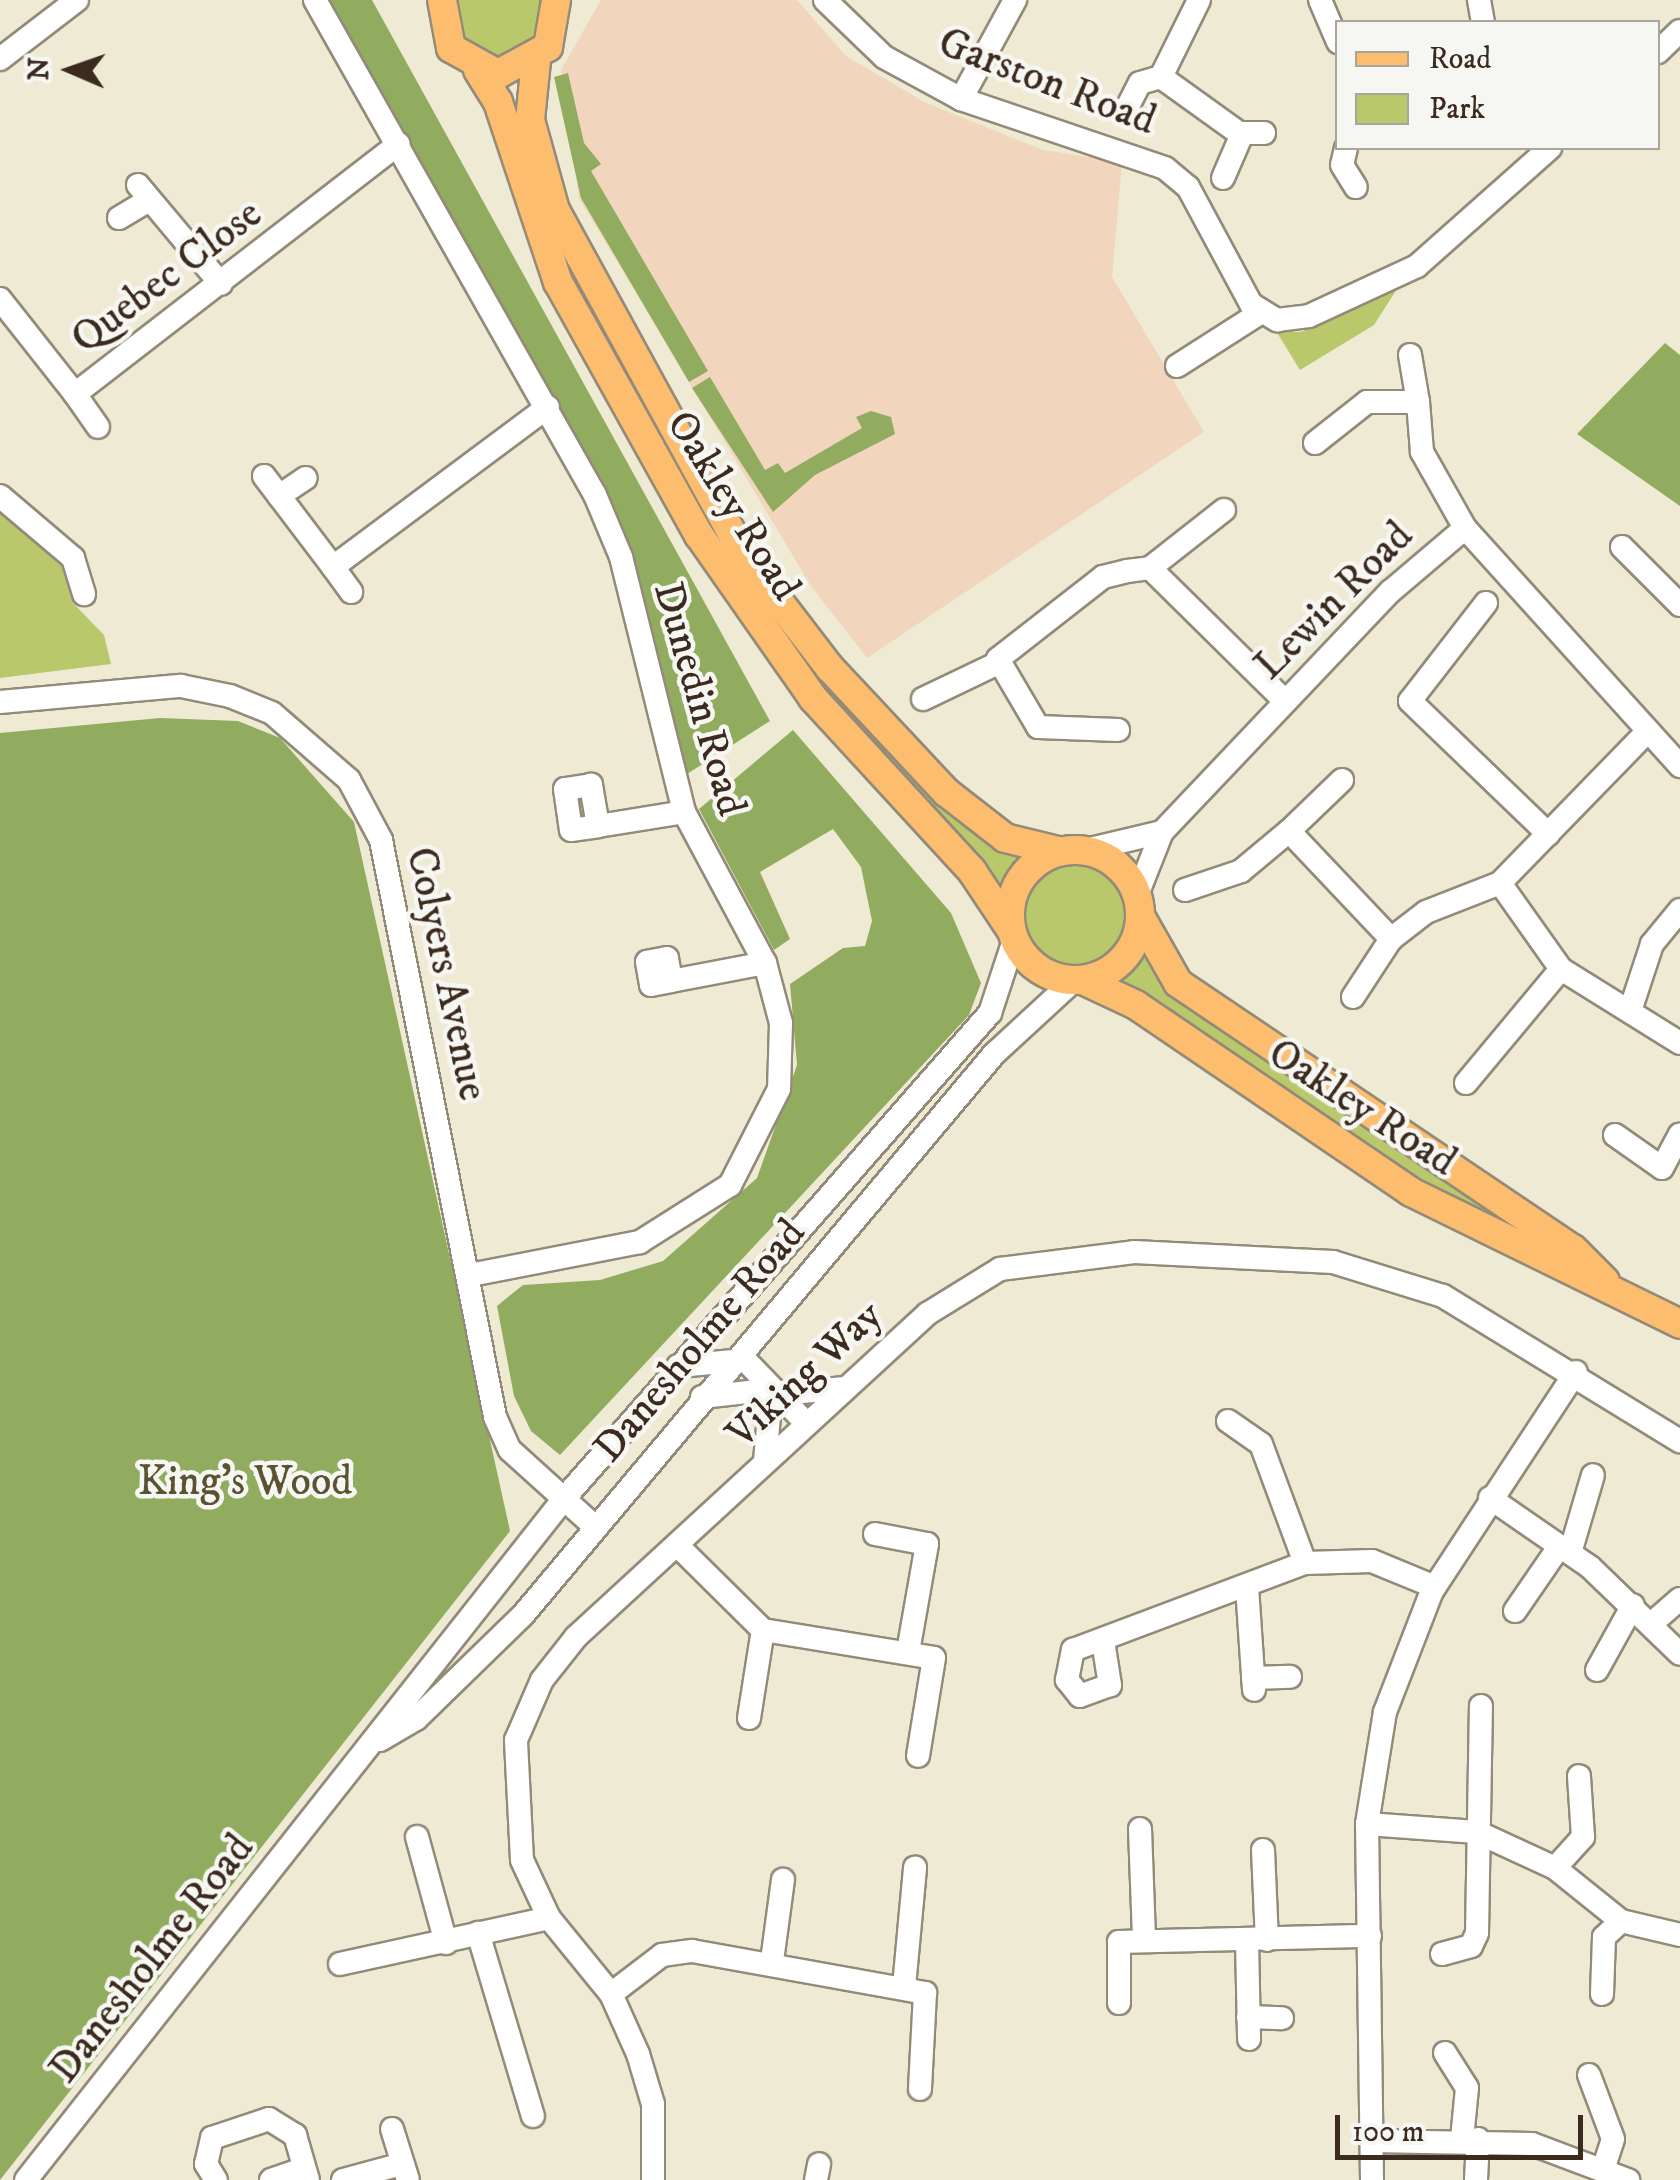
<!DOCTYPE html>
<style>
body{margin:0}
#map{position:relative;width:1680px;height:2180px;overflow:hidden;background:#eeead4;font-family:"IM FELL DW Pica",serif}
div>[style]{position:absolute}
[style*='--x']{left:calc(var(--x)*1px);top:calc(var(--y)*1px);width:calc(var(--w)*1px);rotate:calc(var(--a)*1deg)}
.built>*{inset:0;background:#f1d5bd}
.green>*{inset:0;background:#b9c86b}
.round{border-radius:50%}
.forest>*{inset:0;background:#92ac5f}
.roads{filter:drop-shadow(2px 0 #948a79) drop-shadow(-2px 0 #948a79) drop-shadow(0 2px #948a79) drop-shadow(0 -2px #948a79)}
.minor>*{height:22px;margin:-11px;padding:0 11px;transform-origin:11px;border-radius:11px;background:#fff}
.major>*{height:28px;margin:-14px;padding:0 14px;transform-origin:14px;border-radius:14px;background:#fcbd6f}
.major>.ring{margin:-14px;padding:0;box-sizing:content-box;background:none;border:28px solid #fcbd6f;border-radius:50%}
span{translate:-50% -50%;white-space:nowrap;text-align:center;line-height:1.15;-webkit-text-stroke:9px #f6f6f2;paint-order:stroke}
.street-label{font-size:42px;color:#3b2a1e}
.park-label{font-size:42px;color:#5a5231}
.legend{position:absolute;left:1335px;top:20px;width:325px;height:130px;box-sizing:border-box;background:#f6f6f2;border:2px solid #aba49d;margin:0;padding:12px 18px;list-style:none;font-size:30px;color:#3b2a1e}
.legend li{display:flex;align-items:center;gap:20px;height:50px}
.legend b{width:50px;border:2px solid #aba49d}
.north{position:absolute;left:20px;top:20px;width:100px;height:100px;-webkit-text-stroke:8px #f6f6f2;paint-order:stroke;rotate:272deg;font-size:28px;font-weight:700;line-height:40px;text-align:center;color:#3b2a1e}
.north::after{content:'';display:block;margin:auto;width:35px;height:45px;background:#3b2a1e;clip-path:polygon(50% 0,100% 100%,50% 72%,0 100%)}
.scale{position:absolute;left:1335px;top:2115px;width:248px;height:45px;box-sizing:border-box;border:5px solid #3b2a1e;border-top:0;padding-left:12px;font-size:30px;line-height:35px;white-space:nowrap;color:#3b2a1e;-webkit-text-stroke:8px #f6f6f2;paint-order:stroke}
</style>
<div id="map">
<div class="built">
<i style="clip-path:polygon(601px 0,797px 0,846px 56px,926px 103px,1043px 150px,1122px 162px,1112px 277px,1204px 432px,867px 658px,811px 586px,579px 198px,561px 70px)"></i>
</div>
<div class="green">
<i style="clip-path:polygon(451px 0,547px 0,536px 46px,492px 61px,463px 46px)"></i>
<i style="clip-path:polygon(1402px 281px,1374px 325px,1300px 370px,1276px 331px,1301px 332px)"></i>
<i style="clip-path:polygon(0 511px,60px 561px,73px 603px,104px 635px,111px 664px,0 678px)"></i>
<i style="clip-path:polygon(834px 687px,1031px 854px,1003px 893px,822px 697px)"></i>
<i class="round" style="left:1018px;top:858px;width:112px;height:112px"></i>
<i style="clip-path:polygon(1141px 946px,1167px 988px,1587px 1273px,1477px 1220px,1112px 982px)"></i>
</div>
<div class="forest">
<i style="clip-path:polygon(326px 0,372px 0,770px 721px,687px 774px,627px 550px)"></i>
<i style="clip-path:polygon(568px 73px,584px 143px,601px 164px,591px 171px,708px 371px,689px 382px,581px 198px,554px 77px)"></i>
<i style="clip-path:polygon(1665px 343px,1680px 355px,1680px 506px,1577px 434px)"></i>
<i style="clip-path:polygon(710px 377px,765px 470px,778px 463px,785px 473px,862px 428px,856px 417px,871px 411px,891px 417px,895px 434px,815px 475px,773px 512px,692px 388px)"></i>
<i style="clip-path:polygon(160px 718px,238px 721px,280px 738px,354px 822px,510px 1531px,0 2180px,0 733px)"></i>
<i style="clip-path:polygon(793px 730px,951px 913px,981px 983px,969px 1015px,560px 1455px,531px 1431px,514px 1396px,497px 1306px,523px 1285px,600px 1280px,663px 1261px,757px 1178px,797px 1065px,790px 984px,843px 948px,865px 946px,872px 921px,861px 867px,833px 829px,760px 872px,790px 939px,774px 950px,699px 809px)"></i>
</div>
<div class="roads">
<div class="minor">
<i style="--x:315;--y:0;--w:569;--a:60.51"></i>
<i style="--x:595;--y:495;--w:67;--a:67.2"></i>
<i style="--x:621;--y:557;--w:263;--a:76.1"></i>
<i style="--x:684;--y:812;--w:171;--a:61.8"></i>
<i style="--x:765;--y:963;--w:62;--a:75.1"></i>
<i style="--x:781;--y:1023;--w:66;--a:91.7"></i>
<i style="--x:779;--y:1089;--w:108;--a:117"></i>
<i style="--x:730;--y:1185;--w:107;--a:147.7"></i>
<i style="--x:640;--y:1242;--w:173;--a:169"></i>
<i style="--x:825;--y:0;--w:82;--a:44"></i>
<i style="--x:884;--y:57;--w:88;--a:28.6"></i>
<i style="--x:961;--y:99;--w:215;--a:18.7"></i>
<i style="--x:1165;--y:168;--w:30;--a:40"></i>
<i style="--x:1188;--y:187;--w:133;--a:61.7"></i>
<i style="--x:1251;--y:304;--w:31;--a:32"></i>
<i style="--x:1277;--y:320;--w:32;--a:-7"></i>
<i style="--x:1309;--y:316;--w:119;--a:-24.8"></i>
<i style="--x:1417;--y:266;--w:178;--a:-41.6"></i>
<i style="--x:1199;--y:0;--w:86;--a:116.3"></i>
<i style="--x:1161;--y:77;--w:96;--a:35.7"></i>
<i style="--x:1239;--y:133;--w:25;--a:0"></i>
<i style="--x:1320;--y:0;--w:46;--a:66.8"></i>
<i style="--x:1479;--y:0;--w:22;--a:80"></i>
<i style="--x:1658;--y:52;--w:30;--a:-44"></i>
<i style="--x:0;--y:59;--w:97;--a:-37.5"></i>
<i style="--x:961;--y:99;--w:113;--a:-61.4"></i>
<i style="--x:1126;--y:110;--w:30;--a:-63"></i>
<i style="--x:1140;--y:83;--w:22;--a:-16"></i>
<i style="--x:1346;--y:148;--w:17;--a:103"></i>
<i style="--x:1342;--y:165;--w:26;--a:58"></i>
<i style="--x:1223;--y:178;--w:48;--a:-66.6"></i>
<i style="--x:138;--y:185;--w:129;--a:50"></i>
<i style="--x:119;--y:218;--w:35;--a:-31"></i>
<i style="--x:0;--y:299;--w:121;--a:51.7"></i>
<i style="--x:75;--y:394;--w:409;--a:-37.7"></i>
<i style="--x:1410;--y:355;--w:48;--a:80.3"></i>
<i style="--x:1177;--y:366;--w:98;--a:-32.6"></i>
<i style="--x:75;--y:394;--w:40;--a:55.1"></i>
<i style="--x:1315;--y:443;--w:66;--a:-38.3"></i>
<i style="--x:1367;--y:402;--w:51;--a:0"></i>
<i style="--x:1418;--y:402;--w:50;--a:85.4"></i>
<i style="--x:1422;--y:452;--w:87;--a:60.5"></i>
<i style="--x:1465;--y:528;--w:321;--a:47.9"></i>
<i style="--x:264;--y:476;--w:114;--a:52.8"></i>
<i style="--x:333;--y:567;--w:268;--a:-36.7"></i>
<i style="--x:0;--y:496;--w:96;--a:40.3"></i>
<i style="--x:73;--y:558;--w:38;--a:73"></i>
<i style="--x:279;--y:496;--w:32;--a:-34"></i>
<i style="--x:1622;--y:547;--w:82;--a:45"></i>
<i style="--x:333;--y:567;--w:31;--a:54"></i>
<i style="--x:1150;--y:568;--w:94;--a:-38.1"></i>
<i style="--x:1486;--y:603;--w:124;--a:127.8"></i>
<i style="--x:1410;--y:701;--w:192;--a:43.9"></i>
<i style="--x:923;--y:699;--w:83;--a:-25.6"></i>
<i style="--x:0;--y:702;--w:182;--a:-5.1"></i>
<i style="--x:181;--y:686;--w:50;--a:11.5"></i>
<i style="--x:230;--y:696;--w:45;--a:22"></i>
<i style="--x:272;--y:713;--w:102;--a:41"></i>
<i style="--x:349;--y:780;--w:68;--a:61.9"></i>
<i style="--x:381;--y:840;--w:588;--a:78.82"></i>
<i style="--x:495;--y:1417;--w:36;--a:66"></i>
<i style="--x:510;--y:1450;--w:112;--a:42.1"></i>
<i style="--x:1118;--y:730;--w:80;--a:-177.9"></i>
<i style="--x:1038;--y:727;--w:79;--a:-120.5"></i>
<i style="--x:998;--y:659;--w:133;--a:-38"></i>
<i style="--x:1103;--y:577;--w:25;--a:-14"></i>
<i style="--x:1127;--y:571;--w:23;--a:-7"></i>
<i style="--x:1150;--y:568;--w:190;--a:44.6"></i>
<i style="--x:1342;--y:780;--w:74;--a:136.1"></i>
<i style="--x:1289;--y:831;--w:149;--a:46.6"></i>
<i style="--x:598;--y:826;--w:42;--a:-99.7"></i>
<i style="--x:591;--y:785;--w:26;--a:171"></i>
<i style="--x:565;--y:789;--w:41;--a:81.7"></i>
<i style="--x:571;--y:830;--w:27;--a:-8"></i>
<i style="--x:598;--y:826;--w:87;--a:-9.2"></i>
<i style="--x:1086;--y:850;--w:78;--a:-13.3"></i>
<i style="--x:1500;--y:883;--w:105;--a:54.7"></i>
<i style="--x:1561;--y:969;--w:140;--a:31.9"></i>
<i style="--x:1185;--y:890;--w:59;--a:-18.7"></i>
<i style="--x:1241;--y:871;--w:62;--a:-39.8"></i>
<i style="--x:1137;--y:895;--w:68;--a:-68.4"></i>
<i style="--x:1162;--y:832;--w:332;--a:-46.5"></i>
<i style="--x:1391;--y:591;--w:97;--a:-40.4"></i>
<i style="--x:671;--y:981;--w:23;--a:-100"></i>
<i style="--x:667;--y:958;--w:20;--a:169"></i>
<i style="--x:647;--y:962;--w:23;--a:80"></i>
<i style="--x:651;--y:985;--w:20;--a:-11"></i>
<i style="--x:671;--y:981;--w:96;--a:-10.8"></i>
<i style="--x:1353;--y:997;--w:69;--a:-56.8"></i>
<i style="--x:1391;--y:939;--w:44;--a:-37.6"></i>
<i style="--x:1426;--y:912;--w:79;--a:-21.4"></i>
<i style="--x:1500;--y:883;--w:211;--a:-45.8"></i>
<i style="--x:1631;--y:1008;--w:67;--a:-71.8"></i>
<i style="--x:1652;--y:944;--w:44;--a:-50.5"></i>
<i style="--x:1466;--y:1083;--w:148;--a:-50.2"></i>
<i style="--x:1615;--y:1135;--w:57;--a:35.1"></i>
<i style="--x:1662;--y:1168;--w:38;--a:-62"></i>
<i style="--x:678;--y:1366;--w:67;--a:-5.1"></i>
<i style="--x:745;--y:1360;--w:89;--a:45.9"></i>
<i style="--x:780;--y:1394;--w:65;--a:-5.3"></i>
<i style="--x:702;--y:1397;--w:54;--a:-6.3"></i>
<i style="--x:1228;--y:1421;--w:40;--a:34.9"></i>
<i style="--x:1261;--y:1444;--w:127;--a:69.7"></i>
<i style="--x:765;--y:1461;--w:56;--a:-84.9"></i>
<i style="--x:1490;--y:1498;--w:121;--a:34.6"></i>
<i style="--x:1590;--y:1567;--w:125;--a:44"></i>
<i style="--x:875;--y:1534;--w:53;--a:10.9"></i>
<i style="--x:927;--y:1544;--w:110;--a:100"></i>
<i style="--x:677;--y:1545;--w:121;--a:44.7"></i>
<i style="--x:763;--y:1630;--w:173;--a:9.3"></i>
<i style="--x:934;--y:1658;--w:99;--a:99.3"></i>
<i style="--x:1570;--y:1553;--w:81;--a:-73.6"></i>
<i style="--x:1247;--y:1587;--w:103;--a:86.1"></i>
<i style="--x:1515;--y:1611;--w:78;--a:-55.5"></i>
<i style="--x:1651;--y:1624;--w:38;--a:-41"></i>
<i style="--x:1103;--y:1641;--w:45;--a:81"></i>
<i style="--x:1110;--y:1685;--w:32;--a:160"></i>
<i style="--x:1080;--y:1696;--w:21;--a:-129"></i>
<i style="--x:1067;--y:1680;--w:31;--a:-79"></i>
<i style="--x:1073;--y:1650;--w:248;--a:-20.6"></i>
<i style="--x:1305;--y:1563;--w:67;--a:-1.7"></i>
<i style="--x:1372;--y:1561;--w:68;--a:22.4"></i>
<i style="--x:1597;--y:1670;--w:74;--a:-61"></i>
<i style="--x:1253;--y:1678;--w:37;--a:-2"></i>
<i style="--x:749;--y:1718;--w:89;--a:-81"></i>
<i style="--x:380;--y:1740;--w:42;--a:-30.3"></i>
<i style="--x:416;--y:1719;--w:149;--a:-44.2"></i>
<i style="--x:523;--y:1615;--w:733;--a:-49.98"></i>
<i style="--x:994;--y:1054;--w:108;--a:-42.7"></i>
<i style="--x:1367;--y:1824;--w:110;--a:4.2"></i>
<i style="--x:1477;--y:1832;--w:86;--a:24.8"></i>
<i style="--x:1555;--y:1868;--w:85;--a:38.8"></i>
<i style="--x:1621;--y:1921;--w:61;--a:13.3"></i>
<i style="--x:1140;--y:1829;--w:111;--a:87.9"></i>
<i style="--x:417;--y:1837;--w:110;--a:74.7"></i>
<i style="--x:1263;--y:1850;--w:90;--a:87.5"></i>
<i style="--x:1555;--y:1868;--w:42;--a:-47.9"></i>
<i style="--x:1583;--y:1837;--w:61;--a:-93.8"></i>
<i style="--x:478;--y:1933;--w:191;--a:73.3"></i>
<i style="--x:1247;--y:1940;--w:99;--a:88.8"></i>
<i style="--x:1442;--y:1954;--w:30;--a:-15"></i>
<i style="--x:1471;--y:1946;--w:14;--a:-65"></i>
<i style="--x:1477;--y:1933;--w:227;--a:-89"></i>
<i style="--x:772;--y:1961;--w:82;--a:-82.3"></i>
<i style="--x:340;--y:1964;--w:214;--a:-12.4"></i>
<i style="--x:904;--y:1987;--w:120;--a:-84.7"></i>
<i style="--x:611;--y:1994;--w:64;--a:-37.4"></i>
<i style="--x:662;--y:1955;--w:30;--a:-8"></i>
<i style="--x:692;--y:1951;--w:237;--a:10.2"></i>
<i style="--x:925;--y:1993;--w:96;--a:93"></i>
<i style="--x:1602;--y:1994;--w:57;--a:-88"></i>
<i style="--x:1604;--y:1937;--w:23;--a:-43"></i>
<i style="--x:1119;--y:2003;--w:61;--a:-90"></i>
<i style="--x:1119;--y:1942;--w:251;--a:-1.4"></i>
<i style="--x:1248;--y:2017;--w:34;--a:2"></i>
<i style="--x:1445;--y:2053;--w:41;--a:57.8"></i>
<i style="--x:1467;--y:2088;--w:51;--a:95.6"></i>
<i style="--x:1589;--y:2075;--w:68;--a:69.4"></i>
<i style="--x:1613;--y:2139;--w:28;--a:108"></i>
<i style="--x:392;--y:2129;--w:53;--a:72.6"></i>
<i style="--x:1372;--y:2141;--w:160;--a:1.1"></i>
<i style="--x:1532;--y:2144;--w:103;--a:20.6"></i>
<i style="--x:26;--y:2180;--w:865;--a:-51.71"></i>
<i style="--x:562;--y:1501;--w:649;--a:-48.75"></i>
<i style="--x:990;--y:1013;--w:77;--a:-71.8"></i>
<i style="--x:216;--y:2180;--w:19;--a:-122"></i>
<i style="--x:206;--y:2164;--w:27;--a:-77"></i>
<i style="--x:212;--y:2138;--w:60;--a:-18.4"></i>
<i style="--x:269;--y:2119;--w:31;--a:32"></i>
<i style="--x:295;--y:2135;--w:47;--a:73.9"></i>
<i style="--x:271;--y:2180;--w:34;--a:-19"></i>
<i style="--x:343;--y:2180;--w:61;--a:-15.2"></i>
<i style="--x:653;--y:2180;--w:76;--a:-90"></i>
<i style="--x:653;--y:2104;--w:52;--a:-106.7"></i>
<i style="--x:638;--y:2054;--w:66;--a:-114.2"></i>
<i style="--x:611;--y:1994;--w:98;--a:-129.2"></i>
<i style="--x:549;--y:1918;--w:64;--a:-115"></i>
<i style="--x:522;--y:1860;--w:120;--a:-92.9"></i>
<i style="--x:516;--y:1740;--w:65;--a:-66.6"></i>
<i style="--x:542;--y:1680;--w:55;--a:-51.7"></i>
<i style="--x:576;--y:1637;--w:477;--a:-42.6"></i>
<i style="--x:927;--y:1314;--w:86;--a:-31.7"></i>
<i style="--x:1000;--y:1269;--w:135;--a:-7.2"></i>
<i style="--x:1134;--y:1252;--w:199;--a:2.9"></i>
<i style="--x:1333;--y:1262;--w:115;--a:17.2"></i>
<i style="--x:1443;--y:1296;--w:278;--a:31.5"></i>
<i style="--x:816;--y:2180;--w:16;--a:-79"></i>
<i style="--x:1372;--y:2180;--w:356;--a:-90.8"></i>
<i style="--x:1367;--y:1824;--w:113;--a:-80.9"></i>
<i style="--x:1385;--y:1712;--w:130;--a:-68.8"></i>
<i style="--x:1432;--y:1591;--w:262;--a:-56.7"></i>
<i style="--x:1476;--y:2180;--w:41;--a:-87.2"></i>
</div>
<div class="major">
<i style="--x:442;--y:0;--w:49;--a:79.4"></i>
<i style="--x:451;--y:48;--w:54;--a:29"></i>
<i style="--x:498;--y:74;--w:57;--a:-28.4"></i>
<i style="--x:548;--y:47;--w:48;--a:-80.3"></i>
<i style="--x:536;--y:61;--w:59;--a:95.8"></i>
<i style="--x:530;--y:120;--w:93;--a:74.5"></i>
<i style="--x:555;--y:210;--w:399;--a:61.3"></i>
<i style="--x:747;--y:560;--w:136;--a:52.5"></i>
<i style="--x:830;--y:668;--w:170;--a:46.9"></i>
<i style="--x:946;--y:792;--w:75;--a:37.9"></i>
<i style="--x:1005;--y:838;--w:55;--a:13.8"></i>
<i style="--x:478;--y:70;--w:38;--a:58"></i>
<i style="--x:498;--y:102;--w:190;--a:71.6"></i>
<i style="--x:558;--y:282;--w:290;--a:60.9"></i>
<i style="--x:699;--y:535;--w:199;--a:55"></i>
<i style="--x:813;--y:698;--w:235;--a:47.4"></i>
<i style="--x:972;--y:871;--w:69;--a:56.3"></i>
<i class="ring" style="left:1010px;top:850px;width:102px;height:102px"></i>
<i style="--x:1140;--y:916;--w:77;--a:60.4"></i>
<i style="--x:1178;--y:983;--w:476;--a:34"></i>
<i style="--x:1573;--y:1249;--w:45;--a:45"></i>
<i style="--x:1083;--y:980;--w:59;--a:25.3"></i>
<i style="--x:1136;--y:1005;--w:333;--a:34.2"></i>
<i style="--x:1411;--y:1192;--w:300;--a:26.1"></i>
</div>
</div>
<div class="street-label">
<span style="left:1047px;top:82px;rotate:21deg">Garston Road</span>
<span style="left:167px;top:277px;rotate:-37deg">Quebec Close</span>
<span style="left:733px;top:506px;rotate:58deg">Oakley Road</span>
<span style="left:1334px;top:601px;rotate:-45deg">Lewin Road</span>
<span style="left:699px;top:699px;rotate:74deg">Dunedin Road</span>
<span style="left:446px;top:974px;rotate:78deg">Colyers Avenue</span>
<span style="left:1362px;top:1108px;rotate:33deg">Oakley Road</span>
<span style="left:700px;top:1341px;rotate:-50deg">Danesholme Road</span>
<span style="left:805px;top:1375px;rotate:-43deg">Viking Way</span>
<span style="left:152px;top:1959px;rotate:-52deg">Danesholme Road</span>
</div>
<div class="park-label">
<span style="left:245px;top:1482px">King's Wood</span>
</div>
<ul class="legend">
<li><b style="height:12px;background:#fcbd6f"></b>Road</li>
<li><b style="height:28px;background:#b9c86b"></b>Park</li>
</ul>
<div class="north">N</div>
<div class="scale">100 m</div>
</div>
